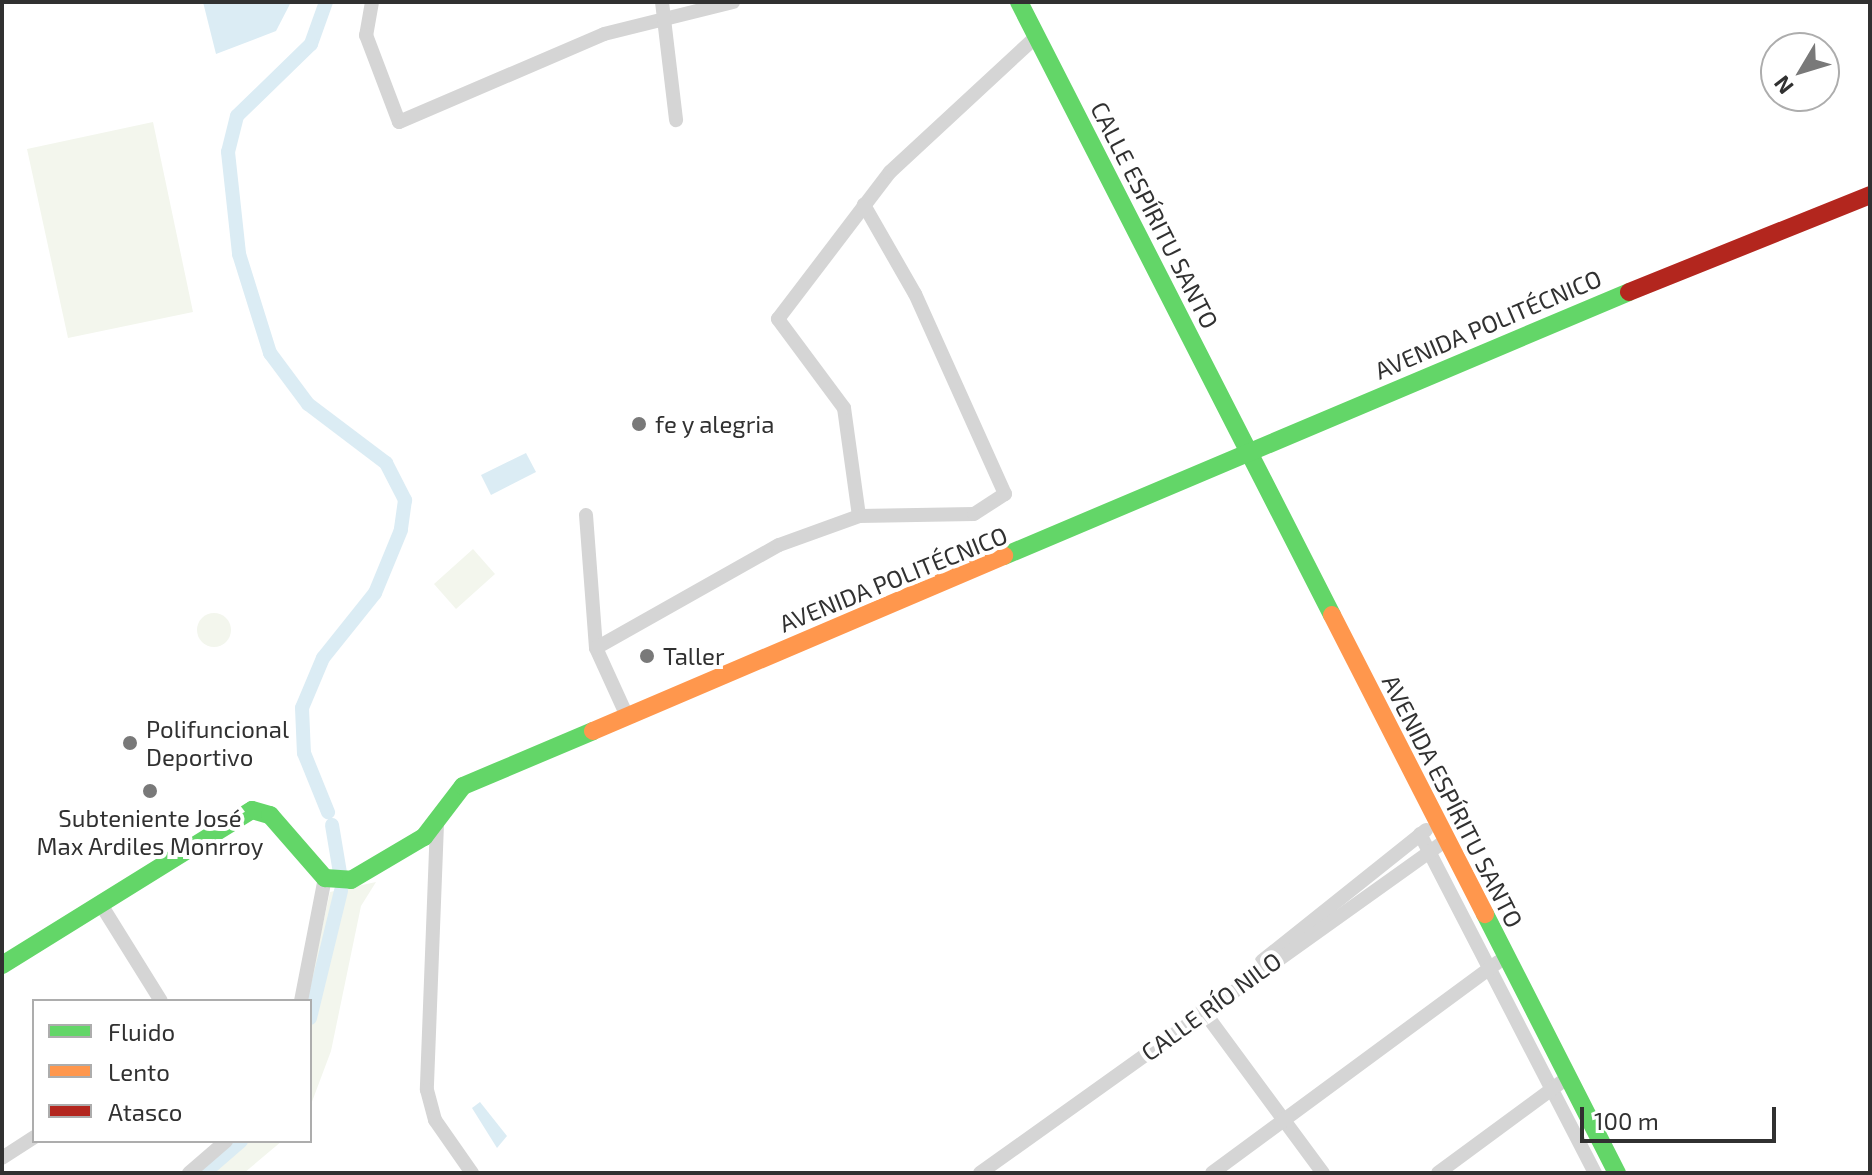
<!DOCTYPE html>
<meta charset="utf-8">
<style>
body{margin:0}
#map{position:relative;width:1872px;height:1175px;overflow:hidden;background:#fff;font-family:"Exo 2",sans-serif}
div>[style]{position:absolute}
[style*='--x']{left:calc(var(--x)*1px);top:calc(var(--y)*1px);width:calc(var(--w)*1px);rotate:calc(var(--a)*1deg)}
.green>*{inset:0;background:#f3f6ed}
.round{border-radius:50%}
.water>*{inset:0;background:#dbecf4}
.canal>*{height:14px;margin:-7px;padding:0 7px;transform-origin:7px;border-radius:7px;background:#dbecf4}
.street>*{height:14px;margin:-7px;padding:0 7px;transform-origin:7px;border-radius:7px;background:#d5d5d5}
.fast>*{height:18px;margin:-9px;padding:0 9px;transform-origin:9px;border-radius:9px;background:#63d668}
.slow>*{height:18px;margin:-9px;padding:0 9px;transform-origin:9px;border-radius:9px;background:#ff974d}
.jam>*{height:18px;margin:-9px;padding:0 9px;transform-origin:9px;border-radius:9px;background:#b3261e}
.dots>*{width:22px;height:22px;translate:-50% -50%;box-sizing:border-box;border:4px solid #fff;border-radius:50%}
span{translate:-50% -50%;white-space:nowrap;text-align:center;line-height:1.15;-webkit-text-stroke:8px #fff;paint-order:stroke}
.street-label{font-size:24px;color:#313131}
.poi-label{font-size:24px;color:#313131}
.left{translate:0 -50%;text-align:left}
.frame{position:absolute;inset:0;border:4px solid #313131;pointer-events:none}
.legend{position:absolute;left:32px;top:999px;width:280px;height:144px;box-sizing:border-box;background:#fff;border:2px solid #adadad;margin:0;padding:10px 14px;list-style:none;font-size:24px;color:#313131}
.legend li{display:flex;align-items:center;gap:16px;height:40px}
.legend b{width:40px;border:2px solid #adadad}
.north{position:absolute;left:1760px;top:32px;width:80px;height:80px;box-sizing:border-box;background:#fff;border:2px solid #adadad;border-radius:50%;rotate:232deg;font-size:22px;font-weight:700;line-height:32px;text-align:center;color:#313131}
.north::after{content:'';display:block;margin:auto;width:28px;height:36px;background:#797979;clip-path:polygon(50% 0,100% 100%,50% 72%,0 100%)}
.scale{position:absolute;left:1580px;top:1107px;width:196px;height:36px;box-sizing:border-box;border:4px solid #313131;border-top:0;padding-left:10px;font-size:24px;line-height:28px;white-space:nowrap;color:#313131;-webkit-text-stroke:6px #fff;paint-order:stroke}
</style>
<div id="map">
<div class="green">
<i style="clip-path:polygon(153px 122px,193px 312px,68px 338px,27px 149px)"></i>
<i style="clip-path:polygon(473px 549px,495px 574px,456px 609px,434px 584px)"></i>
<i class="round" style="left:197px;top:613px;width:34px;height:34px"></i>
<i style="clip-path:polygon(376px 882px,361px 906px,331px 1051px,310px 1107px,306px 1001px,330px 892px)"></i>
<i style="clip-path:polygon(233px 1141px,282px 1141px,244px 1173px,196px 1173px)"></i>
</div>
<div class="water">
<i style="clip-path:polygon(203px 2px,291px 2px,276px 31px,216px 54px)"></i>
<i style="clip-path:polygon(526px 453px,536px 472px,491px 495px,481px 475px)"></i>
<i style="clip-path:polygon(480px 1102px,507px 1136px,497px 1148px,472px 1108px)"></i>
</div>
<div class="canal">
<i style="--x:326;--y:2;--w:45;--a:109.7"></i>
<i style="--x:311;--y:44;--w:103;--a:135.8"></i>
<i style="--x:237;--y:116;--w:37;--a:104"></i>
<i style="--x:228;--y:152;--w:103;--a:83.8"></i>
<i style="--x:239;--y:254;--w:104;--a:72.6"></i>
<i style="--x:270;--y:353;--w:64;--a:53.3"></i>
<i style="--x:308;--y:404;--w:98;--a:37.1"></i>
<i style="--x:386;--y:463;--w:42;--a:62.8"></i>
<i style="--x:405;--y:500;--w:30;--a:98"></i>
<i style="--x:401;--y:530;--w:68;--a:112.4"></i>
<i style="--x:375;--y:593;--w:83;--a:128.7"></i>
<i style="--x:323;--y:658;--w:54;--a:112.8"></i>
<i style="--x:302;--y:708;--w:45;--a:87.5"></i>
<i style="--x:304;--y:753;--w:64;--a:67.9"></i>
<i style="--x:332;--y:825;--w:49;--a:80.5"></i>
<i style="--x:310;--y:1018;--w:131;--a:-76.3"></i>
<i style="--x:204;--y:1173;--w:49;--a:-40.9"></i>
</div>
<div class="street">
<i style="--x:372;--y:2;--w:34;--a:100"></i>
<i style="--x:366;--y:35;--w:93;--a:69.2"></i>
<i style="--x:399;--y:122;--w:223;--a:-23.2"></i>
<i style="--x:604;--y:34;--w:133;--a:-13.9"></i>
<i style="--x:662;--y:2;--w:119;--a:83.2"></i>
<i style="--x:586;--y:515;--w:133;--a:85.7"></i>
<i style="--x:596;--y:648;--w:75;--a:65.5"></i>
<i style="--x:859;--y:516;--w:109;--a:-97.9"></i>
<i style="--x:844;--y:408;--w:111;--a:-126.6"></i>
<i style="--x:778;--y:319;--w:185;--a:-52.7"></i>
<i style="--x:890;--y:172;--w:199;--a:-42.8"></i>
<i style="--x:596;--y:648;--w:210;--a:-29.4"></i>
<i style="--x:779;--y:545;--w:85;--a:-19.9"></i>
<i style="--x:859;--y:516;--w:115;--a:-1"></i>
<i style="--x:974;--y:514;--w:37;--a:-33"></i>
<i style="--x:1005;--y:494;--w:219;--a:-114.2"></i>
<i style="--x:915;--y:294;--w:103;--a:-119.8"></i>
<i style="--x:437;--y:824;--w:266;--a:92.2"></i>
<i style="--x:427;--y:1090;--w:31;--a:75"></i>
<i style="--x:435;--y:1120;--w:65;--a:55.1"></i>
<i style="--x:1420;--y:834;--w:382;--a:62.7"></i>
<i style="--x:100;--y:903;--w:115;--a:58.1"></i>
<i style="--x:1262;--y:961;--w:210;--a:-38.6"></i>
<i style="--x:301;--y:1001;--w:125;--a:-79"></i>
<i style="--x:1202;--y:1009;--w:204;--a:53.6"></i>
<i style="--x:2;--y:1158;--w:38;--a:-33"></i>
<i style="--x:189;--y:1173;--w:49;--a:-40.9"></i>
<i style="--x:980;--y:1173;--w:571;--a:-35.53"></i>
<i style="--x:1212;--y:1173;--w:355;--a:-36.4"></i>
<i style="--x:1438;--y:1173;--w:152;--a:-36.4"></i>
</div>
<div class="fast">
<i style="--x:1019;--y:2;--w:688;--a:62.95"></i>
<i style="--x:1004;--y:556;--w:678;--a:-22.9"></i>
<i style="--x:1485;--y:914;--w:291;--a:63"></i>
<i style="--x:2;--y:965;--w:294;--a:-31.8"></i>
<i style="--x:252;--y:810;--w:19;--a:16"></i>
<i style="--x:270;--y:815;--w:84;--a:48.9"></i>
<i style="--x:325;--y:878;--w:26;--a:4"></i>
<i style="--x:351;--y:880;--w:85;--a:-30.5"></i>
<i style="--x:424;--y:837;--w:64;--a:-52.6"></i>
<i style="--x:463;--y:786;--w:141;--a:-22.9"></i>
</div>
<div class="slow">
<i style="--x:1332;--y:615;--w:336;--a:62.9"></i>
<i style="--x:593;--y:731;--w:447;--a:-23.1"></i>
</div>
<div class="jam">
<i style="--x:1629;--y:292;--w:260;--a:-21.9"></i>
</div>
<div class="dots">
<i style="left:639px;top:424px;background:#797979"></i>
<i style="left:647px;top:656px;background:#797979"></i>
<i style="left:130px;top:743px;background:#797979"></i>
<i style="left:150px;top:791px;background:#797979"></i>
</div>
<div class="street-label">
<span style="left:1155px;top:215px;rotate:63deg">CALLE ESPÍRITU SANTO</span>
<span style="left:1488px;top:324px;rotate:-23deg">AVENIDA POLITÉCNICO</span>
<span style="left:893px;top:579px;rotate:-22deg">AVENIDA POLITÉCNICO</span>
<span style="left:1453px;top:801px;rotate:63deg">AVENIDA ESPÍRITU SANTO</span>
<span style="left:1211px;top:1006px;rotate:-36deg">CALLE RÍO NILO</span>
</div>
<div class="poi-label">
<span class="left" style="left:655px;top:424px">fe y alegria</span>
<span class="left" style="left:663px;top:656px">Taller</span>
<span class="left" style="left:146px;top:743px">Polifuncional<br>Deportivo</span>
<span style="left:150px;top:832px">Subteniente José<br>Max Ardiles Monrroy</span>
</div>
<div class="frame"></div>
<ul class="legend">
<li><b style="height:10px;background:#63d668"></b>Fluido</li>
<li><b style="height:10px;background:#ff974d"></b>Lento</li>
<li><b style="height:10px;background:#b3261e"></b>Atasco</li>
</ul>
<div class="north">N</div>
<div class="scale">100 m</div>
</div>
